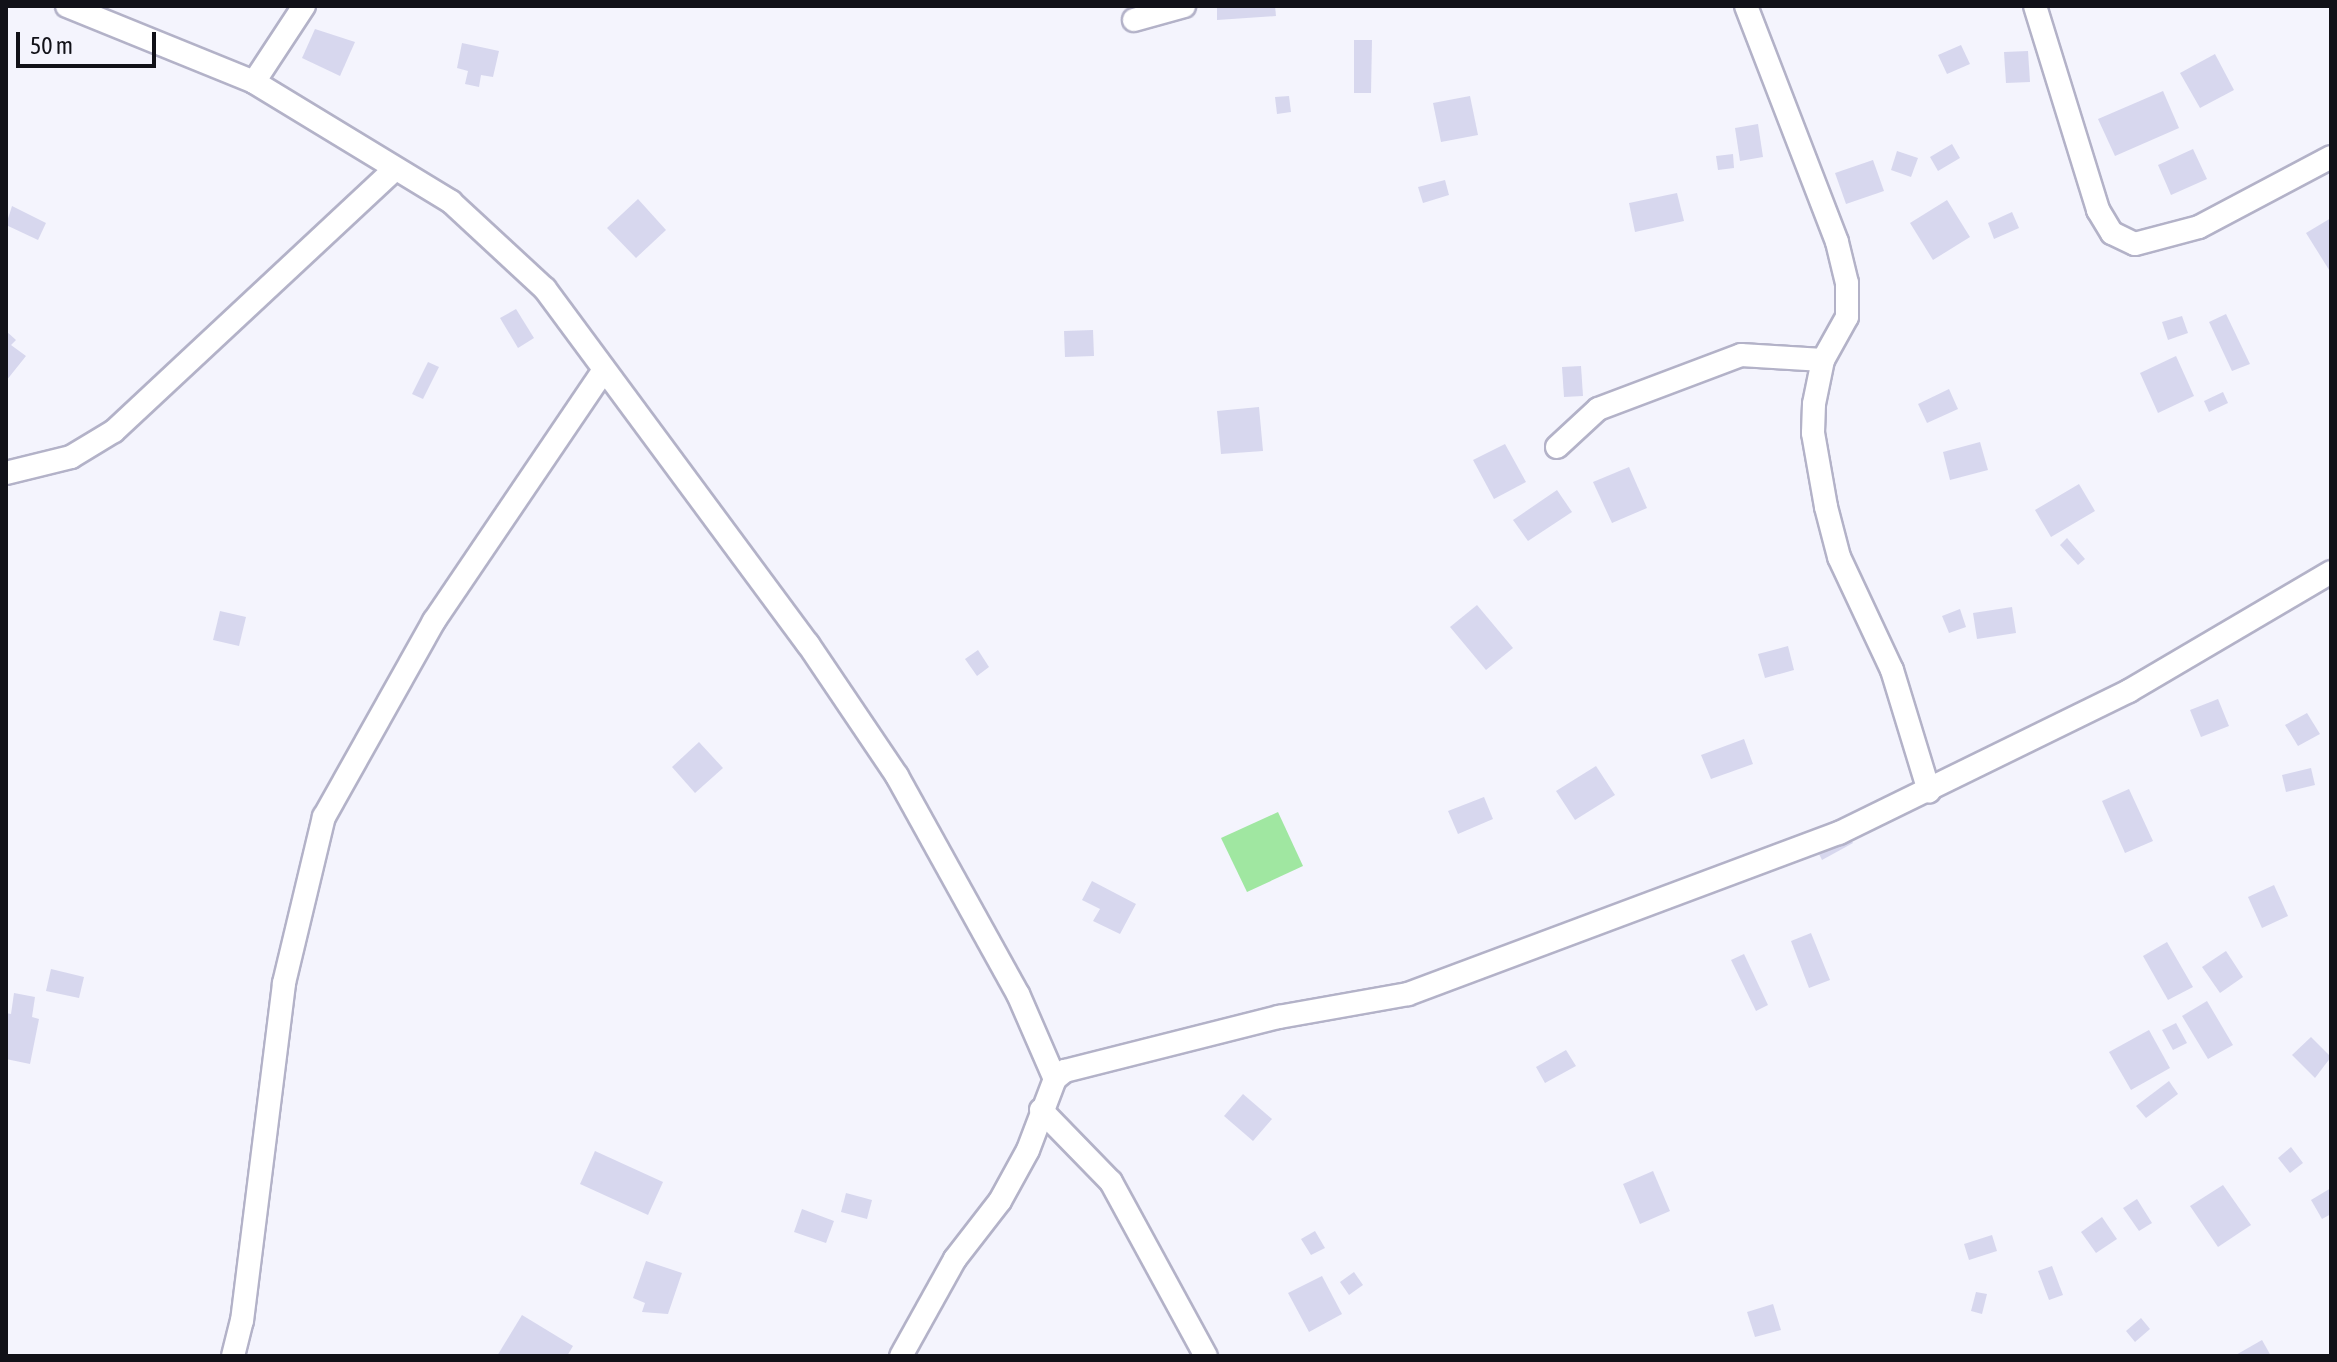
<!DOCTYPE html>
<style>
body{margin:0}
#map{position:relative;width:2337px;height:1362px;overflow:hidden;background:#f4f4fd;font-family:"Asap Condensed",sans-serif}
div>[style]{position:absolute}
[style*='--x']{left:calc(var(--x)*1px);top:calc(var(--y)*1px);width:calc(var(--w)*1px);rotate:calc(var(--a)*1deg)}
.green>*{inset:0;background:#a0e7a1}
.building>*{inset:0;background:#d7d7ee}
.roads{filter:drop-shadow(2px 0 #b3b2c8) drop-shadow(-2px 0 #b3b2c8) drop-shadow(0 2px #b3b2c8) drop-shadow(0 -2px #b3b2c8)}
.street>*{height:22px;margin:-11px;padding:0 11px;transform-origin:11px;border-radius:11px;background:#fff}
span{translate:-50% -50%;white-space:nowrap;text-align:center;line-height:1.15;-webkit-text-stroke:6px #f4f4fd;paint-order:stroke}
.frame{position:absolute;inset:0;border:8px solid #111118;pointer-events:none}
.scale{position:absolute;left:16px;top:32px;width:140px;height:36px;box-sizing:border-box;border:4px solid #111118;border-top:0;padding-left:10px;font-size:24px;line-height:28px;white-space:nowrap;color:#111118;-webkit-text-stroke:6px #f4f4fd;paint-order:stroke}
</style>
<div id="map">
<div class="green">
<i style="clip-path:polygon(1278px 812px,1303px 866px,1247px 892px,1221px 838px)"></i>
</div>
<div class="building">
<i style="clip-path:polygon(1217px 6px,1275px 6px,1276px 16px,1217px 20px)"></i>
<i style="clip-path:polygon(315px 29px,355px 42px,340px 76px,302px 58px)"></i>
<i style="clip-path:polygon(1354px 40px,1372px 40px,1371px 93px,1354px 93px)"></i>
<i style="clip-path:polygon(462px 43px,499px 51px,493px 77px,481px 75px,479px 87px,465px 84px,468px 71px,457px 68px)"></i>
<i style="clip-path:polygon(1961px 45px,1970px 64px,1947px 74px,1938px 55px)"></i>
<i style="clip-path:polygon(2028px 51px,2030px 82px,2006px 83px,2004px 52px)"></i>
<i style="clip-path:polygon(2215px 54px,2234px 90px,2200px 108px,2180px 73px)"></i>
<i style="clip-path:polygon(2163px 91px,2179px 128px,2115px 156px,2098px 119px)"></i>
<i style="clip-path:polygon(1289px 96px,1291px 112px,1277px 114px,1275px 97px)"></i>
<i style="clip-path:polygon(1470px 96px,1478px 135px,1441px 142px,1433px 103px)"></i>
<i style="clip-path:polygon(1758px 124px,1763px 157px,1740px 161px,1735px 128px)"></i>
<i style="clip-path:polygon(1952px 144px,1960px 158px,1938px 171px,1930px 157px)"></i>
<i style="clip-path:polygon(2193px 149px,2207px 179px,2171px 195px,2158px 165px)"></i>
<i style="clip-path:polygon(1897px 151px,1918px 158px,1911px 177px,1891px 170px)"></i>
<i style="clip-path:polygon(1733px 154px,1734px 168px,1718px 170px,1716px 156px)"></i>
<i style="clip-path:polygon(1873px 160px,1884px 191px,1846px 204px,1835px 173px)"></i>
<i style="clip-path:polygon(1445px 180px,1449px 195px,1423px 203px,1418px 187px)"></i>
<i style="clip-path:polygon(1677px 193px,1684px 221px,1635px 232px,1629px 203px)"></i>
<i style="clip-path:polygon(638px 199px,666px 230px,636px 258px,607px 228px)"></i>
<i style="clip-path:polygon(1947px 200px,1970px 237px,1933px 260px,1910px 223px)"></i>
<i style="clip-path:polygon(12px 206px,46px 223px,38px 240px,6px 225px)"></i>
<i style="clip-path:polygon(2012px 212px,2019px 228px,1994px 239px,1988px 223px)"></i>
<i style="clip-path:polygon(2331px 218px,2331px 273px,2306px 233px)"></i>
<i style="clip-path:polygon(516px 309px,534px 338px,518px 348px,500px 318px)"></i>
<i style="clip-path:polygon(2226px 314px,2250px 364px,2232px 371px,2209px 322px)"></i>
<i style="clip-path:polygon(2182px 316px,2188px 333px,2168px 340px,2162px 322px)"></i>
<i style="clip-path:polygon(1093px 330px,1094px 356px,1065px 357px,1064px 331px)"></i>
<i style="clip-path:polygon(6px 331px,16px 340px,11px 345px,26px 356px,6px 381px)"></i>
<i style="clip-path:polygon(2176px 356px,2194px 396px,2158px 413px,2140px 373px)"></i>
<i style="clip-path:polygon(428px 362px,439px 367px,423px 399px,412px 394px)"></i>
<i style="clip-path:polygon(1581px 366px,1583px 396px,1564px 397px,1562px 367px)"></i>
<i style="clip-path:polygon(1949px 389px,1958px 409px,1927px 423px,1918px 404px)"></i>
<i style="clip-path:polygon(2223px 392px,2228px 403px,2209px 412px,2204px 401px)"></i>
<i style="clip-path:polygon(1259px 407px,1263px 451px,1221px 454px,1217px 411px)"></i>
<i style="clip-path:polygon(1980px 442px,1988px 470px,1950px 480px,1943px 452px)"></i>
<i style="clip-path:polygon(1505px 444px,1526px 482px,1494px 499px,1473px 460px)"></i>
<i style="clip-path:polygon(1629px 467px,1647px 508px,1612px 523px,1593px 482px)"></i>
<i style="clip-path:polygon(2079px 484px,2095px 511px,2051px 537px,2035px 510px)"></i>
<i style="clip-path:polygon(1557px 490px,1572px 512px,1528px 541px,1513px 520px)"></i>
<i style="clip-path:polygon(2067px 538px,2085px 559px,2078px 565px,2060px 545px)"></i>
<i style="clip-path:polygon(1477px 605px,1513px 648px,1486px 670px,1450px 627px)"></i>
<i style="clip-path:polygon(2012px 607px,2016px 633px,1977px 639px,1973px 613px)"></i>
<i style="clip-path:polygon(1960px 609px,1966px 627px,1949px 633px,1942px 616px)"></i>
<i style="clip-path:polygon(220px 611px,246px 617px,239px 646px,213px 640px)"></i>
<i style="clip-path:polygon(1788px 646px,1794px 670px,1765px 678px,1758px 654px)"></i>
<i style="clip-path:polygon(978px 650px,989px 667px,977px 676px,965px 659px)"></i>
<i style="clip-path:polygon(2218px 699px,2229px 726px,2201px 737px,2190px 710px)"></i>
<i style="clip-path:polygon(2307px 713px,2320px 734px,2298px 746px,2285px 725px)"></i>
<i style="clip-path:polygon(1744px 739px,1753px 764px,1711px 779px,1701px 755px)"></i>
<i style="clip-path:polygon(699px 742px,723px 768px,695px 793px,672px 767px)"></i>
<i style="clip-path:polygon(1596px 766px,1615px 795px,1575px 820px,1556px 791px)"></i>
<i style="clip-path:polygon(2311px 768px,2315px 785px,2286px 792px,2282px 775px)"></i>
<i style="clip-path:polygon(2129px 789px,2153px 841px,2125px 853px,2102px 801px)"></i>
<i style="clip-path:polygon(1484px 797px,1493px 819px,1458px 834px,1448px 811px)"></i>
<i style="clip-path:polygon(1849px 836px,1853px 843px,1822px 860px,1818px 852px)"></i>
<i style="clip-path:polygon(1092px 881px,1136px 904px,1120px 934px,1093px 921px,1100px 909px,1082px 900px)"></i>
<i style="clip-path:polygon(2274px 885px,2288px 916px,2262px 928px,2248px 897px)"></i>
<i style="clip-path:polygon(1811px 933px,1830px 980px,1809px 988px,1791px 941px)"></i>
<i style="clip-path:polygon(2167px 942px,2193px 987px,2168px 1000px,2143px 956px)"></i>
<i style="clip-path:polygon(2226px 951px,2243px 977px,2220px 993px,2202px 967px)"></i>
<i style="clip-path:polygon(1744px 954px,1768px 1005px,1756px 1011px,1731px 960px)"></i>
<i style="clip-path:polygon(51px 969px,84px 977px,79px 998px,46px 991px)"></i>
<i style="clip-path:polygon(14px 993px,35px 997px,32px 1017px,39px 1019px,30px 1064px,6px 1059px,6px 1013px,11px 1014px)"></i>
<i style="clip-path:polygon(2207px 1001px,2233px 1045px,2208px 1059px,2182px 1016px)"></i>
<i style="clip-path:polygon(2176px 1023px,2187px 1043px,2173px 1050px,2162px 1030px)"></i>
<i style="clip-path:polygon(2149px 1030px,2170px 1068px,2131px 1090px,2109px 1052px)"></i>
<i style="clip-path:polygon(2311px 1037px,2331px 1057px,2315px 1078px,2292px 1055px)"></i>
<i style="clip-path:polygon(1566px 1050px,1576px 1066px,1545px 1083px,1536px 1067px)"></i>
<i style="clip-path:polygon(2169px 1081px,2178px 1094px,2146px 1118px,2136px 1106px)"></i>
<i style="clip-path:polygon(1243px 1094px,1272px 1119px,1253px 1141px,1224px 1116px)"></i>
<i style="clip-path:polygon(2291px 1147px,2303px 1163px,2290px 1173px,2278px 1158px)"></i>
<i style="clip-path:polygon(595px 1151px,663px 1182px,648px 1215px,580px 1184px)"></i>
<i style="clip-path:polygon(1653px 1171px,1670px 1211px,1640px 1224px,1623px 1184px)"></i>
<i style="clip-path:polygon(2223px 1185px,2251px 1225px,2218px 1247px,2190px 1206px)"></i>
<i style="clip-path:polygon(2331px 1188px,2331px 1214px,2322px 1219px,2311px 1200px)"></i>
<i style="clip-path:polygon(846px 1193px,872px 1200px,867px 1219px,841px 1212px)"></i>
<i style="clip-path:polygon(2137px 1199px,2152px 1223px,2139px 1231px,2123px 1208px)"></i>
<i style="clip-path:polygon(802px 1209px,834px 1221px,826px 1243px,794px 1232px)"></i>
<i style="clip-path:polygon(2102px 1217px,2117px 1239px,2096px 1253px,2081px 1232px)"></i>
<i style="clip-path:polygon(1315px 1231px,1325px 1248px,1311px 1255px,1301px 1239px)"></i>
<i style="clip-path:polygon(1992px 1235px,1997px 1251px,1969px 1260px,1964px 1244px)"></i>
<i style="clip-path:polygon(646px 1261px,682px 1273px,668px 1314px,642px 1312px,645px 1303px,633px 1298px)"></i>
<i style="clip-path:polygon(2052px 1266px,2063px 1295px,2049px 1300px,2038px 1271px)"></i>
<i style="clip-path:polygon(1354px 1272px,1363px 1285px,1349px 1295px,1340px 1282px)"></i>
<i style="clip-path:polygon(1322px 1276px,1342px 1314px,1309px 1332px,1288px 1293px)"></i>
<i style="clip-path:polygon(1976px 1292px,1987px 1294px,1982px 1314px,1971px 1311px)"></i>
<i style="clip-path:polygon(1773px 1304px,1781px 1330px,1755px 1337px,1747px 1312px)"></i>
<i style="clip-path:polygon(522px 1315px,573px 1346px,567px 1356px,497px 1356px)"></i>
<i style="clip-path:polygon(2141px 1318px,2150px 1329px,2135px 1342px,2126px 1331px)"></i>
<i style="clip-path:polygon(2262px 1340px,2271px 1356px,2234px 1356px)"></i>
</div>
<div class="roads">
<div class="street">
<i style="--x:67;--y:6;--w:202;--a:22.1"></i>
<i style="--x:254;--y:82;--w:231;--a:31.3"></i>
<i style="--x:451;--y:202;--w:128;--a:42.8"></i>
<i style="--x:545;--y:289;--w:442;--a:53.5"></i>
<i style="--x:808;--y:644;--w:159;--a:56"></i>
<i style="--x:897;--y:776;--w:249;--a:61"></i>
<i style="--x:1018;--y:994;--w:93;--a:66.5"></i>
<i style="--x:1746;--y:6;--w:253;--a:68.9"></i>
<i style="--x:1837;--y:242;--w:42;--a:76.3"></i>
<i style="--x:1847;--y:283;--w:34;--a:90"></i>
<i style="--x:1847;--y:317;--w:49;--a:119.2"></i>
<i style="--x:1823;--y:360;--w:45;--a:101.6"></i>
<i style="--x:1814;--y:404;--w:29;--a:92"></i>
<i style="--x:1813;--y:433;--w:75;--a:80"></i>
<i style="--x:1826;--y:507;--w:52;--a:75.4"></i>
<i style="--x:1839;--y:557;--w:125;--a:64.9"></i>
<i style="--x:1892;--y:670;--w:127;--a:73"></i>
<i style="--x:2035;--y:6;--w:214;--a:72.8"></i>
<i style="--x:2098;--y:210;--w:27;--a:59"></i>
<i style="--x:2112;--y:233;--w:25;--a:26"></i>
<i style="--x:2135;--y:244;--w:66;--a:-14.9"></i>
<i style="--x:2199;--y:227;--w:149;--a:-27.9"></i>
<i style="--x:1134;--y:20;--w:52;--a:-15.6"></i>
<i style="--x:254;--y:82;--w:91;--a:-56.7"></i>
<i style="--x:1557;--y:447;--w:56;--a:-42.8"></i>
<i style="--x:1598;--y:409;--w:153;--a:-20.7"></i>
<i style="--x:1741;--y:355;--w:82;--a:3.5"></i>
<i style="--x:6;--y:473;--w:67;--a:-13.8"></i>
<i style="--x:71;--y:457;--w:50;--a:-31.2"></i>
<i style="--x:114;--y:431;--w:381;--a:-43"></i>
<i style="--x:1041;--y:1110;--w:100;--a:45.8"></i>
<i style="--x:1111;--y:1182;--w:198;--a:61.4"></i>
<i style="--x:233;--y:1356;--w:36;--a:-76"></i>
<i style="--x:242;--y:1321;--w:341;--a:-82.9"></i>
<i style="--x:284;--y:983;--w:171;--a:-76.5"></i>
<i style="--x:324;--y:817;--w:225;--a:-60.7"></i>
<i style="--x:434;--y:621;--w:303;--a:-55.9"></i>
<i style="--x:901;--y:1356;--w:111;--a:-60.9"></i>
<i style="--x:955;--y:1259;--w:73;--a:-52.2"></i>
<i style="--x:1000;--y:1201;--w:58;--a:-61.2"></i>
<i style="--x:1028;--y:1150;--w:76;--a:-69.2"></i>
<i style="--x:1055;--y:1079;--w:13;--a:-39"></i>
<i style="--x:1065;--y:1071;--w:221;--a:-14.2"></i>
<i style="--x:1279;--y:1017;--w:131;--a:-10.1"></i>
<i style="--x:1408;--y:994;--w:460;--a:-20.5"></i>
<i style="--x:1839;--y:833;--w:323;--a:-26.1"></i>
<i style="--x:2129;--y:691;--w:234;--a:-30.5"></i>
</div>
</div>
<div class="frame"></div>
<div class="scale">50 m</div>
</div>
